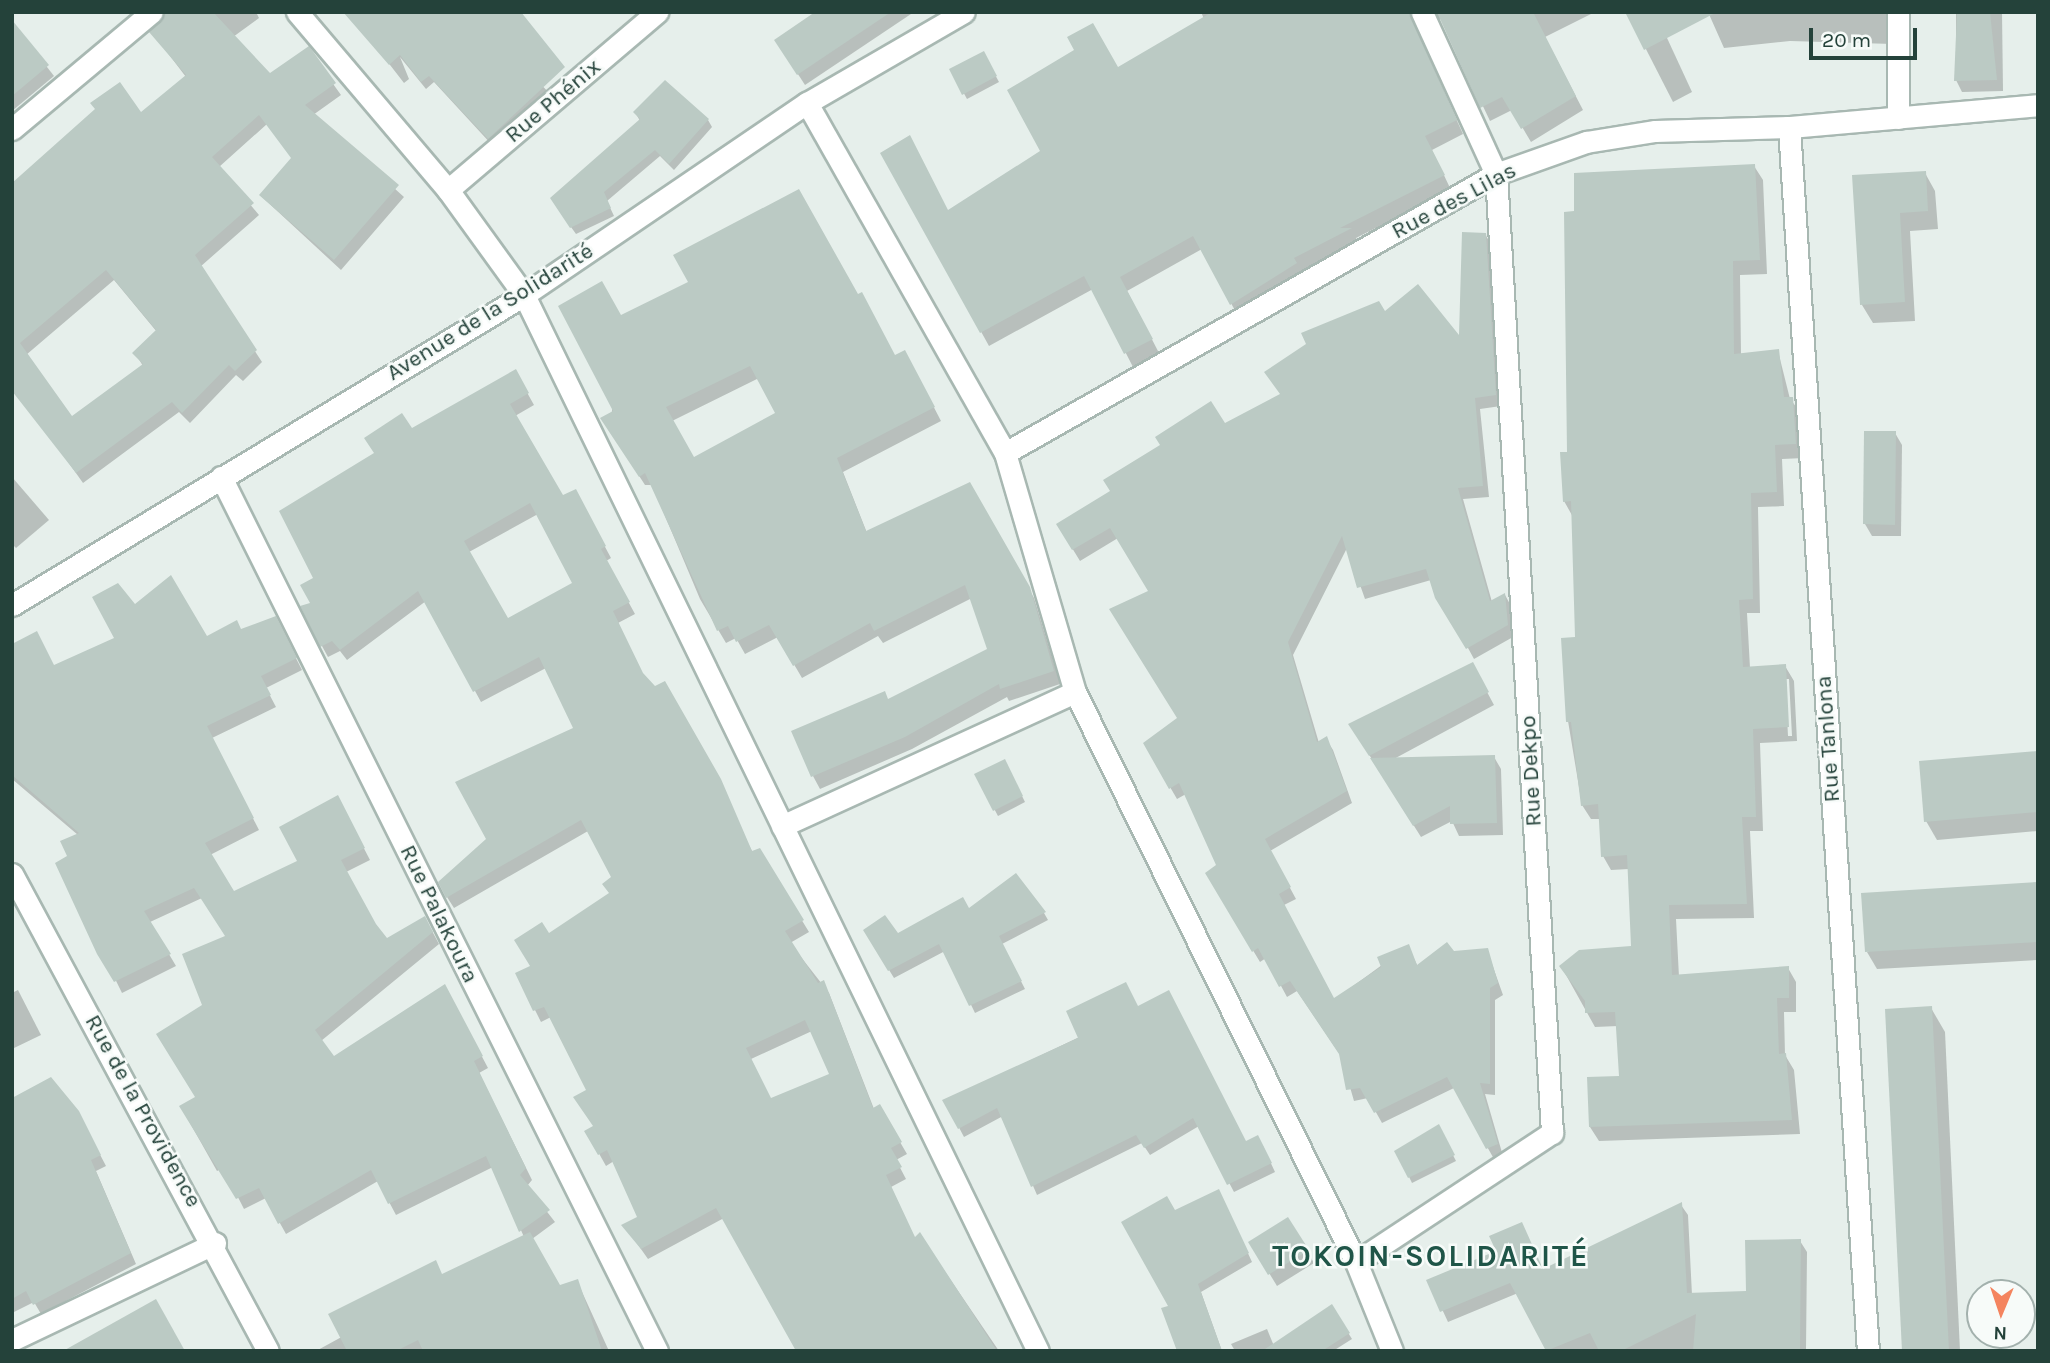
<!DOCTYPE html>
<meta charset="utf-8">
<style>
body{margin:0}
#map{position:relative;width:2050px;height:1363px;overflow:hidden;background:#e6efeb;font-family:Karla,sans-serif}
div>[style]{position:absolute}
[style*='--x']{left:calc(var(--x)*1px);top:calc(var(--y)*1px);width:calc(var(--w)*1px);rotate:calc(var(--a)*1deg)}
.shadow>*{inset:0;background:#0003}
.building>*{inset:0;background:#bbcac4}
.roads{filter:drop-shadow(2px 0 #a8b8b2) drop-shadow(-2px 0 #a8b8b2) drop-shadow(0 2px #a8b8b2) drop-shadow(0 -2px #a8b8b2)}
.minor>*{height:21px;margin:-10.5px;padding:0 10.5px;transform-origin:10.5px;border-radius:10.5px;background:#fff}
.tertiary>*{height:21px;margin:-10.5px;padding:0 10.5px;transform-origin:10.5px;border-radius:10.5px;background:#fff}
span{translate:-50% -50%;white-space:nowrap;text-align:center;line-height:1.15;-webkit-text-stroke:5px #f7fbf9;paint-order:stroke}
.street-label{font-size:23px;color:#24423a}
.district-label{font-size:30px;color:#1f5548;font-weight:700;letter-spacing:2px}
.frame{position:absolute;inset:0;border:14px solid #24423a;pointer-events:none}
.north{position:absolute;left:1966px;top:1279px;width:70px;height:70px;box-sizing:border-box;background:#f7fbf9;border:2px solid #a3b1ad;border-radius:50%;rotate:182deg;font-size:19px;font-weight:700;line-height:28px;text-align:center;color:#24423a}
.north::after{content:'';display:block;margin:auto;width:24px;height:32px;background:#f4845f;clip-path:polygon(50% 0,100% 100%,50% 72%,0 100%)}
.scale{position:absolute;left:1809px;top:28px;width:108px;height:32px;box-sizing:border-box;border:4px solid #24423a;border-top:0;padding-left:9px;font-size:21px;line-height:24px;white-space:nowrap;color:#24423a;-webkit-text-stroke:5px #f7fbf9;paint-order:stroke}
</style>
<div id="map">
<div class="shadow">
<i style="clip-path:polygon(evenodd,200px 12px,256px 12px,259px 18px,233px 37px,270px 76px,308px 49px,341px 95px,313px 115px,404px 197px,341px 270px,261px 196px,293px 159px,267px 124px,219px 167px,259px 215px,200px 267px,262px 362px,243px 381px,236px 375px,190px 423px,179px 412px,83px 483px,15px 387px,12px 187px,141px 114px,186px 77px,154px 35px,200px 12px,114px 280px,157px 332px,135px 353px,143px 366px,71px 418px,26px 355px,114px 280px)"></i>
<i style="clip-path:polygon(349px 12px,472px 12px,552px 96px,493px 146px,434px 82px,426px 89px,400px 57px,409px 79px,404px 83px)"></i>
<i style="clip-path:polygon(818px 12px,914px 12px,805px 85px,783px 51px)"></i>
<i style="clip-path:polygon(1201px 12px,1595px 12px,1545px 37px,1583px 110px,1531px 142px,1512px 110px,1490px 121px,1442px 20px,1425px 13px,1417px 33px,1463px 134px,1432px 150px,1451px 190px,1356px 238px,1359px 243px,1300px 273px,1303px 278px,1239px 318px,1202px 249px,1127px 291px,1159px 353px,1133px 367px,1093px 289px,989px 346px,883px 154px,948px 212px,1042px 152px,1118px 69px,1204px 19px)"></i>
<i style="clip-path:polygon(1627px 12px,1655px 12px,1692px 92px,1673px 102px)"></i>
<i style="clip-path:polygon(1708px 12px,1895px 12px,1893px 44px,1790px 41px,1724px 48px)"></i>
<i style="clip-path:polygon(1956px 12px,2002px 12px,2003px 91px,1962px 92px,1956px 80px)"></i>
<i style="clip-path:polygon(12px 22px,54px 76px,12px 111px)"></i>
<i style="clip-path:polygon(983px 53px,999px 82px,967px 99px,951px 70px)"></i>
<i style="clip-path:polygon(635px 112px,708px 120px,712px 127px,674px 170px,660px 156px,607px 201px,614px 216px,576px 234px,556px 206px,640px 121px)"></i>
<i style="clip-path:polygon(evenodd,1754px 166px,1763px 180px,1767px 274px,1740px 275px,1741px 355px,1778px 351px,1790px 399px,1801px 413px,1804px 458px,1782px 459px,1784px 506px,1758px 507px,1760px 613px,1747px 613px,1750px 668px,1785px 666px,1794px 681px,1797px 741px,1760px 743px,1763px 831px,1750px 831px,1754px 918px,1676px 919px,1679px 977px,1788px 968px,1796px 982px,1796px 1012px,1784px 1012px,1785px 1055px,1794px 1070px,1800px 1134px,1599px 1141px,1590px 1127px,1621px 1078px,1618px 1026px,1595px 1027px,1561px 966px,1633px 948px,1629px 869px,1611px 870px,1603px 856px,1600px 819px,1591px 819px,1582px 805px,1568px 721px,1577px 639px,1573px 517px,1564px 501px,1569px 453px,1754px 166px,1785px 679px,1789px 679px,1792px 736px,1788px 736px,1785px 679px)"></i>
<i style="clip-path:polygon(1925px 173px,1935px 191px,1938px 229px,1910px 231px,1915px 321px,1873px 323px,1862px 305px,1854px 177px)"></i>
<i style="clip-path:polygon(1485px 234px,1492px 246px,1501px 406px,1480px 409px,1489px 497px,1463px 499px,1492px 602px,1505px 595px,1511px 606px,1513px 637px,1474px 659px,1431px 580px,1365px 599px,1347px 548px,1293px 655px,1319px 743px,1326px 739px,1333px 750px,1352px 803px,1270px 851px,1296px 899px,1284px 905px,1334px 1000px,1408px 946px,1418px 967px,1453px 953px,1487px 950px,1503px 995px,1495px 1000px,1495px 1095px,1485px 1094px,1503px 1156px,1494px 1159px,1454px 1088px,1382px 1123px,1368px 1098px,1354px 1101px,1341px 1056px,1297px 991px,1287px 997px,1266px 958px,1260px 962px,1207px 874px,1218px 865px,1186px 794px,1177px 799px,1145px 744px,1179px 719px,1150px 592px,1118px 538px,1080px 561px,1058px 525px,1281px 395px,1384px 314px,1460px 340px)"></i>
<i style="clip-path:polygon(evenodd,857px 296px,895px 357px,912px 365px,941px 421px,843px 472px,867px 533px,969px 484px,1034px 598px,1060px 684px,1009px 701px,1007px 697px,912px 749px,820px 789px,813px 776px,888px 701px,989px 650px,972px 598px,883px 643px,878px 636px,802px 678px,778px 637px,745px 654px,736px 638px,726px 643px,700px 599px,652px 485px,645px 485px,610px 431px,621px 318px,857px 296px,759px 378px,778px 414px,694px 460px,672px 421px,759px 378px)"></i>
<i style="clip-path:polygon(evenodd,515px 371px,534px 405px,515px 416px,562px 498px,581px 502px,611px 558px,606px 561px,635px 614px,618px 623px,644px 677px,654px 689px,665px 683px,753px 853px,759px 850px,809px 932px,790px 943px,829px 993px,874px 1109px,879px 1106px,907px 1154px,896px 1160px,906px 1179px,891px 1187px,915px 1239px,920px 1235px,999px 1351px,798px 1351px,724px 1218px,648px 1259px,624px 1225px,639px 1217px,614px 1161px,606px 1166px,587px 1132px,595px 1127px,588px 1091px,551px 1017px,541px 1022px,517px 974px,532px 967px,549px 935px,610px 894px,613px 878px,588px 831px,454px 908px,447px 897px,576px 729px,546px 668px,481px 702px,426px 601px,347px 660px,340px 651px,328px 657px,322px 646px,312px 604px,315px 578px,411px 430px,515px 371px,538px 514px,574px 583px,507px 620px,469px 552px,538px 514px,515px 371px,812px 1031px,831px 1075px,771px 1100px,751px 1059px,812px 1031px)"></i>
<i style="clip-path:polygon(1895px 433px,1902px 445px,1901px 536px,1872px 536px,1865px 524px)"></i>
<i style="clip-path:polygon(12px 477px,49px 520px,16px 548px,12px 544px)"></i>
<i style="clip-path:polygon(135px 607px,206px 638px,281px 629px,302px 670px,266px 688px,276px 707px,212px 738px,259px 830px,210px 855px,233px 893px,300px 862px,343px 808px,370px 860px,346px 872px,376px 927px,387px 940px,431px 929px,439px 944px,321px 1041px,333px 1059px,451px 998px,488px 1068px,479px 1073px,532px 1180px,527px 1186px,555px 1222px,532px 1239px,559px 1288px,577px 1281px,609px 1351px,316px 1351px,524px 1237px,493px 1167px,396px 1215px,378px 1181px,286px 1234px,266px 1198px,244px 1209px,223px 1168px,217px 1171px,181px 1107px,197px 1097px,204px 1006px,227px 937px,202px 898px,150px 922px,176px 966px,122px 993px,58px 863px,70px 857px,78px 835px,12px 779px,12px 646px,54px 667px,116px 639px)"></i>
<i style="clip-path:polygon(1472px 664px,1494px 705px,1392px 760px,1494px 757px,1501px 769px,1503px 835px,1459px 836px,1452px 821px,1421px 837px,1358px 737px)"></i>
<i style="clip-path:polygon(2038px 753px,2038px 831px,1937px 840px,1926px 821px)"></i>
<i style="clip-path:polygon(1007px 766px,1025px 802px,998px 816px,976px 775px)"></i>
<i style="clip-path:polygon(2038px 884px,2038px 960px,1877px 969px,1867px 952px)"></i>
<i style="clip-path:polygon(968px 910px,1044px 913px,1048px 920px,1002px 944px,1025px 989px,975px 1013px,945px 951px,894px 978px,865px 931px,897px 935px)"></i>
<i style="clip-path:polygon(18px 990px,41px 1035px,12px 1049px,12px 993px)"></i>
<i style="clip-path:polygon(1931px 1008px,1945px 1032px,1960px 1351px,1903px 1351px)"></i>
<i style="clip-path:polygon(1138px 1009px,1246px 1143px,1263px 1146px,1275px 1172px,1234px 1192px,1199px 1126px,1150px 1155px,1142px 1143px,1037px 1195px,1003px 1116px,964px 1137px,945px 1101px)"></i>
<i style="clip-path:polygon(12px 1100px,84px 1124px,106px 1166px,96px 1171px,136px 1264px,41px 1314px,34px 1302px,12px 1313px)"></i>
<i style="clip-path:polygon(1438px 1126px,1456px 1161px,1412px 1183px,1397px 1152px)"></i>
<i style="clip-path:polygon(1223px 1199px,1252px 1262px,1201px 1292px,1222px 1351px,1171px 1306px,1174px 1212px)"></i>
<i style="clip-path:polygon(1681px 1205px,1688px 1215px,1692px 1295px,1747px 1292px,1800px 1241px,1807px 1252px,1806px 1351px,1549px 1351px,1518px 1293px,1448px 1322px,1429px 1281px,1544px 1271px)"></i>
<i style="clip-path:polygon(1288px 1219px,1314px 1263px,1277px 1286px,1250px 1242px)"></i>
<i style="clip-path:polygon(1332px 1307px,1352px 1339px,1333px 1351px,1316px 1351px)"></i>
<i style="clip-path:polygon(1267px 1329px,1276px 1351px,1235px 1351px,1231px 1344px)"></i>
</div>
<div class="building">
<i style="clip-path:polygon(evenodd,165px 12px,213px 12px,270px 73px,309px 46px,336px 83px,305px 105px,399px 185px,334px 260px,259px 195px,291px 158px,259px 115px,212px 157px,254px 203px,195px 255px,257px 350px,235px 371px,229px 365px,182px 413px,172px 402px,76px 473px,12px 391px,12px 183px,95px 109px,90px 103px,120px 82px,141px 112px,186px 75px,149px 32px,165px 12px,106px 270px,156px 330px,132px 353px,143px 364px,72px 416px,20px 343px,106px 270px)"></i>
<i style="clip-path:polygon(343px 12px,521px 12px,565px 67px,488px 139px,429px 76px,421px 82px,400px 55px,389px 65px)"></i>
<i style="clip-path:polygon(815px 12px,891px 12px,797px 75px,774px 40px)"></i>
<i style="clip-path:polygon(1212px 12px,1409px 12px,1457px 120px,1425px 136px,1445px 175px,1340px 228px,1352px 228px,1294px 258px,1297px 263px,1230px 305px,1193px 236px,1120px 277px,1153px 339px,1124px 354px,1084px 276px,980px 333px,880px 153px,910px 135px,948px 210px,1040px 151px,1007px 90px,1074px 50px,1067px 37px,1093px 23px,1118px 67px)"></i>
<i style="clip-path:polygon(1437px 12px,1533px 12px,1576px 96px,1521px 129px,1502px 97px,1480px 108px)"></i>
<i style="clip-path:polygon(1625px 12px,1717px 12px,1644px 50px)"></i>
<i style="clip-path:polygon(1957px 12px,1990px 12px,1997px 80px,1954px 81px)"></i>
<i style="clip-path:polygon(12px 20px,49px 65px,12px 96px)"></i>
<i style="clip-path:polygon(984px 51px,997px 76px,962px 95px,949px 69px)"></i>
<i style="clip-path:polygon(665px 80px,709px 119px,669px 164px,655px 150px,604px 192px,611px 208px,570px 228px,550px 198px,640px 119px,633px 112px)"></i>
<i style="clip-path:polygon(1755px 164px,1760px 260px,1733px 261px,1734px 354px,1779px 349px,1784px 397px,1793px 397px,1796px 444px,1775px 445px,1777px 492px,1751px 493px,1753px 599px,1739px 600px,1743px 667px,1786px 664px,1789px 727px,1753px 729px,1756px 817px,1742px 817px,1747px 904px,1669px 905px,1672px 975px,1789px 966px,1789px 998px,1777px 998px,1779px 1054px,1786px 1053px,1792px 1120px,1589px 1127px,1587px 1077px,1619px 1076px,1615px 1012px,1585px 1013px,1585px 1001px,1559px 966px,1579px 950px,1631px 946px,1627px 855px,1601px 857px,1598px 804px,1581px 806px,1571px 722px,1566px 722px,1561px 638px,1575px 637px,1571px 501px,1563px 502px,1560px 452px,1567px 452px,1564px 212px,1574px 211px,1574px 173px)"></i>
<i style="clip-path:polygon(1926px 171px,1928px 211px,1900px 213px,1905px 302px,1860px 305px,1852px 175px)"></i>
<i style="clip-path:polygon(evenodd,799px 189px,858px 294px,862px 292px,895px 355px,905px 350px,935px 407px,837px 458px,866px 531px,970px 482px,1030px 587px,1054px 671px,1000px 689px,999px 684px,905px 737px,811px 777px,791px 731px,885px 691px,888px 699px,987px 649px,965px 585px,874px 631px,870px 623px,793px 666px,769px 625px,736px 642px,728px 626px,717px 631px,645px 473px,639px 477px,600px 418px,613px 411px,558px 306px,602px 281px,621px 315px,688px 282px,673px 255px,799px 189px,750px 366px,775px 413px,694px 457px,666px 407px,750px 366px)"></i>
<i style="clip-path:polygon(1462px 232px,1486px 233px,1496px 395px,1475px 398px,1483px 486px,1458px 488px,1490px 601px,1505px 593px,1508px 625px,1466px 649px,1435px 598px,1426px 569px,1357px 588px,1342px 536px,1288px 642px,1317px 742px,1327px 736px,1347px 791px,1265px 839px,1291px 887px,1279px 894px,1334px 998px,1381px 967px,1377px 957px,1409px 944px,1417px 965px,1447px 942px,1454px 951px,1488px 948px,1498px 983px,1490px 988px,1490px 1084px,1480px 1083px,1498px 1144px,1486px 1149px,1447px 1077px,1374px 1113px,1360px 1088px,1346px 1090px,1339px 1054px,1290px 981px,1279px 987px,1258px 948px,1252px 952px,1205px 873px,1216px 865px,1179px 783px,1169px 789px,1143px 743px,1177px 718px,1109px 609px,1148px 591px,1110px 528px,1072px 550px,1056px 524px,1110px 491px,1103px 480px,1160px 445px,1155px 437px,1211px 401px,1225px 423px,1280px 394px,1264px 372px,1306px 344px,1301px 333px,1379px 301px,1385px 311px,1418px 284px,1459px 335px)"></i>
<i style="clip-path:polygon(evenodd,516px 369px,529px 393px,510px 404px,563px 495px,576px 489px,606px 546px,601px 549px,630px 602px,613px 611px,643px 673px,655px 686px,665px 681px,721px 779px,752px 851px,760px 848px,804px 920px,785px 931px,818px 983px,824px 980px,873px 1108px,880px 1104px,902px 1142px,891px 1148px,902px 1167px,886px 1175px,915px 1237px,920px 1232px,997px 1351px,796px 1351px,716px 1208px,641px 1249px,621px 1225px,637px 1217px,607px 1150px,598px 1155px,584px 1131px,593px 1126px,573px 1097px,586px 1090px,544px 1007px,533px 1011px,515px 973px,530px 966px,514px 940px,542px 922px,549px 933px,609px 893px,602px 884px,611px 877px,581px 820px,446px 898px,438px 882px,486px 839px,455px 782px,573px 728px,539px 657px,473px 692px,418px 591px,340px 650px,332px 641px,320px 647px,300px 606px,310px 603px,300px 585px,313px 578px,279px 511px,374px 453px,364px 438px,402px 413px,412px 428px,516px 369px,530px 503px,572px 583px,508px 618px,464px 541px,530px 503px,516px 369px,805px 1020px,829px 1074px,771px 1098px,746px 1048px,805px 1020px)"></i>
<i style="clip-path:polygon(1864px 431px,1896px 431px,1895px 525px,1863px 524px)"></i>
<i style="clip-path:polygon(171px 575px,207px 636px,237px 620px,241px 629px,276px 616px,297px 658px,261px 676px,271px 695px,207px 726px,254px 818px,205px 843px,234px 891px,297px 861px,279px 827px,338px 795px,365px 848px,341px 860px,376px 924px,387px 938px,425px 916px,433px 932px,315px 1030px,334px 1056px,445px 984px,483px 1056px,474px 1061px,526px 1168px,520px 1175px,550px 1210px,519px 1232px,486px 1156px,388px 1204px,371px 1170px,278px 1224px,259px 1188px,236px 1199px,179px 1106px,195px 1097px,156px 1034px,202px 1005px,182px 954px,225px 936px,194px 888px,144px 911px,171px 954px,114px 982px,97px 954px,55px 863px,67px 856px,60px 841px,79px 833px,12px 775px,12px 644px,37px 631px,54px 665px,114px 638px,92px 597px,118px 583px,135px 604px)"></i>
<i style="clip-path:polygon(1473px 662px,1489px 692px,1369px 756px,1348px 724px)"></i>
<i style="clip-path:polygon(2038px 751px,2038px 812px,1924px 822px,1919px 761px)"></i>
<i style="clip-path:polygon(1495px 755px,1497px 823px,1450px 824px,1450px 806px,1413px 826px,1370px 758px)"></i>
<i style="clip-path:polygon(1005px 759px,1023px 796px,993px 811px,974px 774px)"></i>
<i style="clip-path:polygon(1016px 873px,1046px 912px,999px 936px,1022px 981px,969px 1006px,939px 944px,888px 971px,863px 930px,885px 915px,898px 933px,963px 897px,969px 908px)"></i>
<i style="clip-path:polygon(2038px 882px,2038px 942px,1865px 952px,1861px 893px)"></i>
<i style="clip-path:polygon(1126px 982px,1138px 1006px,1169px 990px,1246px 1141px,1258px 1135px,1272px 1163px,1227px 1185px,1193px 1118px,1144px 1148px,1136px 1135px,1031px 1187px,997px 1108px,958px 1129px,942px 1100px,1078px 1038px,1066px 1011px)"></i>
<i style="clip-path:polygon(1932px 1006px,1949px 1351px,1902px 1351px,1885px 1009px)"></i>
<i style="clip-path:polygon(51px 1077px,79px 1111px,101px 1155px,91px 1160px,131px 1253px,33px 1305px,26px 1291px,12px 1299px,12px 1098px)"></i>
<i style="clip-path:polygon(1439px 1124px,1455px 1155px,1408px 1178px,1394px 1151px)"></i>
<i style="clip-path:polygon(1219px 1189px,1249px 1253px,1198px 1284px,1222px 1351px,1177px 1351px,1161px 1308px,1168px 1306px,1121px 1222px,1167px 1196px,1175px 1210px)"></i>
<i style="clip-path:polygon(1682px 1202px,1687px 1293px,1746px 1291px,1745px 1240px,1801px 1239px,1800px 1351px,1693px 1351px,1696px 1314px,1621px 1351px,1599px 1351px,1590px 1333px,1546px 1351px,1510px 1283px,1440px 1312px,1426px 1280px,1496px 1251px,1489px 1236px,1522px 1222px,1543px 1269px)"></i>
<i style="clip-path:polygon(1288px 1217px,1309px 1250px,1268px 1275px,1248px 1242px)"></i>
<i style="clip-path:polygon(530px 1232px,560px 1285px,578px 1279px,602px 1351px,423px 1351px,418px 1340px,396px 1351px,347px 1351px,328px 1314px,436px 1260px,442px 1274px)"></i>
<i style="clip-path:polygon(156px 1299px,185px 1351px,63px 1351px)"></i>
<i style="clip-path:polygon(1332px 1304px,1350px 1333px,1322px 1351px,1262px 1351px)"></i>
</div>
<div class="roads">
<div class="minor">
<i style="--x:297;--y:12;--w:233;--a:49.7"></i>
<i style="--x:448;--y:190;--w:130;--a:54.1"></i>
<i style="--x:524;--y:295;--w:1174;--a:64.05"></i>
<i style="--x:807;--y:103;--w:402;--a:60.5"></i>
<i style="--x:1005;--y:453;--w:249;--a:73.7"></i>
<i style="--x:1075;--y:692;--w:636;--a:63.76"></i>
<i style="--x:1356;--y:1262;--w:96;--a:68"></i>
<i style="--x:1898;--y:118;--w:106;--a:-90"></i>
<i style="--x:1789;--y:127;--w:1227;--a:86.31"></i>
<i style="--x:12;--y:129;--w:182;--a:-39.9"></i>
<i style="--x:448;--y:190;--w:275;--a:-40.4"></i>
<i style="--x:1005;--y:453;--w:565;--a:-29.61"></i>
<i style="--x:1496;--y:174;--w:96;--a:-19.6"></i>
<i style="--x:1586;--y:142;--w:70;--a:-9.1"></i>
<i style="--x:1655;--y:131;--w:134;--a:-1.7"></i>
<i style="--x:1789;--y:127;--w:250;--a:-5"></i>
<i style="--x:221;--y:477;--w:977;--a:63.49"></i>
<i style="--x:12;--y:605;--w:599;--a:-31.19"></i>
<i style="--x:524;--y:295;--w:342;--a:-34.2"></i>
<i style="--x:807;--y:103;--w:181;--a:-30.1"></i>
<i style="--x:782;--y:826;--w:322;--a:-24.6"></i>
<i style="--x:1356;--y:1262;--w:235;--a:-33.4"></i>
<i style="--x:1552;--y:1133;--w:961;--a:-93.34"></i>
<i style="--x:1496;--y:174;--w:178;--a:-114.6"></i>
<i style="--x:12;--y:1340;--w:225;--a:-25.5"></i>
</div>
<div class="tertiary">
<i style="--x:12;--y:874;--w:541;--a:61.78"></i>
</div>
</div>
<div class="street-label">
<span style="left:553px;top:101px;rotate:-40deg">Rue Phénix</span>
<span style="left:1454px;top:201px;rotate:-28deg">Rue des Lilas</span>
<span style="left:490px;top:312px;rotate:-32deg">Avenue de la Solidarité</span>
<span style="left:1828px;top:739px;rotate:-94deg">Rue Tanlona</span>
<span style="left:1531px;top:771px;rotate:-93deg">Rue Dekpo</span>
<span style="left:439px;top:914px;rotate:64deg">Rue Palakoura</span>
<span style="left:143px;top:1111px;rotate:61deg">Rue de la Providence</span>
</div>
<div class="district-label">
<span style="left:1431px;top:1256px">TOKOIN-SOLIDARITÉ</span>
</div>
<div class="frame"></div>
<div class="north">N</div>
<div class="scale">20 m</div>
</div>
